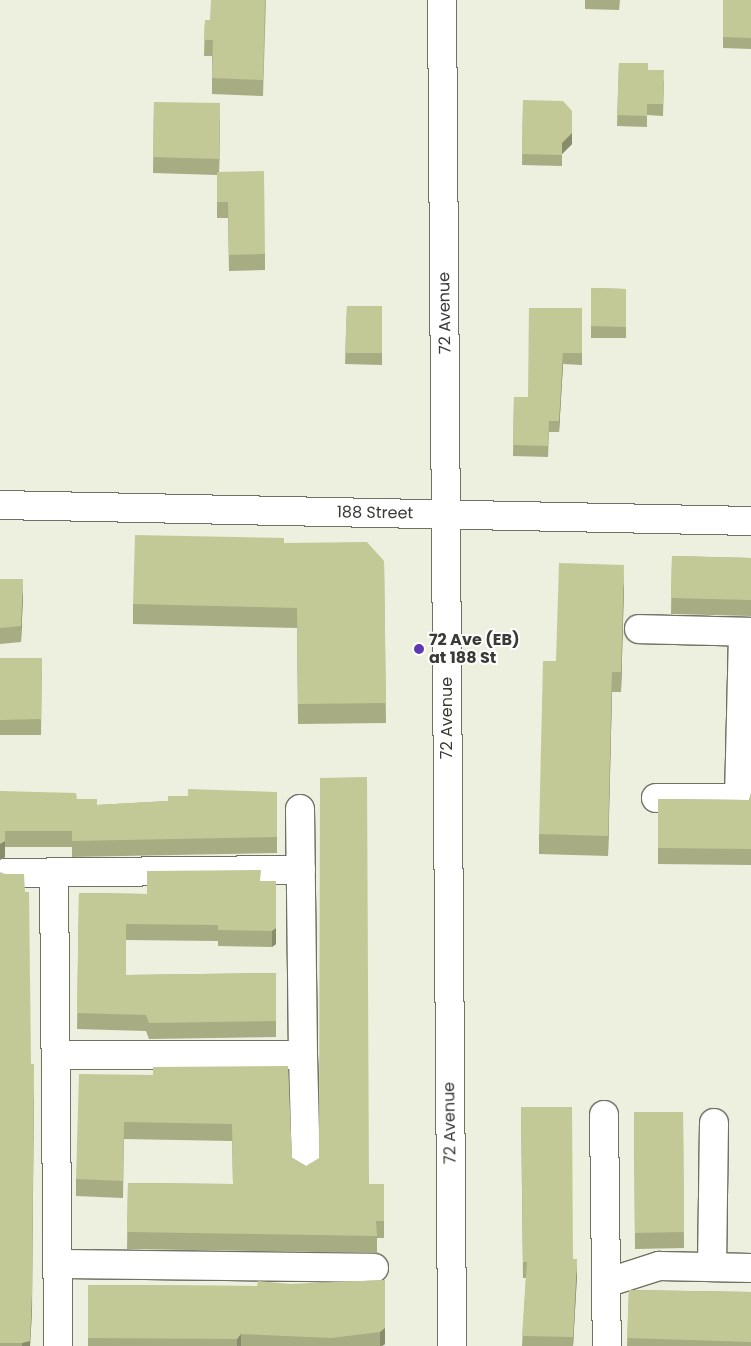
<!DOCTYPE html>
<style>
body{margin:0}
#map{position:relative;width:751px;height:1346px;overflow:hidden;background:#edefdf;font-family:Poppins,sans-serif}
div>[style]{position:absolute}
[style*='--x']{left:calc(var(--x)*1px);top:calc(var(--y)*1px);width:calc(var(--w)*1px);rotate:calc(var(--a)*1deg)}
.roads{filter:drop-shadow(1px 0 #6f7163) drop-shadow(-1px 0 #6f7163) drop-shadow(0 1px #6f7163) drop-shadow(0 -1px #6f7163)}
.minor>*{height:28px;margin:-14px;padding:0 14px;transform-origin:14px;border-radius:14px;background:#fff}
.major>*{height:28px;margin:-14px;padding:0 14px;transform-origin:14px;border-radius:14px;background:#fff}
.wall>*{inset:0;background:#a8ac82}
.shaded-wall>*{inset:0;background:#888c6a}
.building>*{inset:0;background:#c3c897}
.dots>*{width:14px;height:14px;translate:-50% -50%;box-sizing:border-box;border:2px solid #fff;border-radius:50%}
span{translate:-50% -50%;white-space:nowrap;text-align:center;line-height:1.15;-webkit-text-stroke:4px #fff;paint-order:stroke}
.street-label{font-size:16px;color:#393a34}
.poi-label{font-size:16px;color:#393a34;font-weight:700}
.left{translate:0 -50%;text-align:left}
</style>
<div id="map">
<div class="roads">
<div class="minor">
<i style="--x:0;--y:505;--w:751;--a:1.22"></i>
<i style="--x:639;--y:629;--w:112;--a:1.5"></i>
<i style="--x:656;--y:798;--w:83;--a:0"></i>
<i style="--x:739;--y:798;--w:166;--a:-88.6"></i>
<i style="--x:0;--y:873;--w:301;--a:-0.6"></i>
<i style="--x:54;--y:875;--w:471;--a:89.5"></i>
<i style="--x:58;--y:1055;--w:245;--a:0"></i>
<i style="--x:303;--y:1055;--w:246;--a:-90.7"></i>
<i style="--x:303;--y:1055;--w:112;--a:88.5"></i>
<i style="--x:604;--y:1115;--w:231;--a:89.3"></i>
<i style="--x:58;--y:1264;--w:316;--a:0.7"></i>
<i style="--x:712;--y:1267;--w:144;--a:-89.2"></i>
<i style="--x:606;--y:1283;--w:56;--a:-17.8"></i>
<i style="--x:659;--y:1266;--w:92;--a:1.2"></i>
</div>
<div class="major">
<i style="--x:442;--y:0;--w:1346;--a:89.57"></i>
</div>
</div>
<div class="wall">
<i style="clip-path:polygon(266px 0,263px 96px,212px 94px,212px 56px,204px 56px,205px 20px,210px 20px)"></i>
<i style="clip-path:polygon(585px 0,620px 0,619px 10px,585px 9px)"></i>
<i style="clip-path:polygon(723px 0,751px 0,751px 49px,723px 48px)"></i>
<i style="clip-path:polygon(619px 63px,648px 70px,664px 81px,663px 116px,647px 115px,647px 127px,617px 126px)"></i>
<i style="clip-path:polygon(523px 100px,572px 144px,562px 154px,562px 166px,522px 165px)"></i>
<i style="clip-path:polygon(154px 102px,220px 119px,219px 172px,265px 254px,265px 270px,229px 271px,228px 218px,217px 218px,217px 175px,153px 173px)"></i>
<i style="clip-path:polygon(591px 288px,626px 289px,626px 338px,591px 338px)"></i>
<i style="clip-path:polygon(347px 306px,382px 306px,382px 365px,345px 364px)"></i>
<i style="clip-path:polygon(582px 308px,582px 365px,563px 364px,559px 432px,549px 432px,548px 457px,513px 456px,514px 397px,528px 397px)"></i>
<i style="clip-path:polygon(284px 543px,384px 561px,386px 723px,298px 724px,297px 628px,133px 624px,133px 604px)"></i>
<i style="clip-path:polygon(672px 556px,751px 558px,751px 616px,671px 614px)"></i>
<i style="clip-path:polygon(0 579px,23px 595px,21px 642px,0 644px)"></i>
<i style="clip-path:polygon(624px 585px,621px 692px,612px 692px,608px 856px,539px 854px,539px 834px,556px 661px)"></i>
<i style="clip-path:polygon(0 658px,42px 658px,41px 735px,0 735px)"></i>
<i style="clip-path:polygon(0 791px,77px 799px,97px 805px,168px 801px,188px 796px,277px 792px,277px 853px,72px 857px,72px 847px,5px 847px,5px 857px,0 860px)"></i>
<i style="clip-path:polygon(751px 793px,751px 865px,658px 864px,658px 799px,749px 800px)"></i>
<i style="clip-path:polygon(0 872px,32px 1310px,30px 1346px,0 1346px)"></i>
<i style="clip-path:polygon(261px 881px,276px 944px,272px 947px,218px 946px,218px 941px,126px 940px,126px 975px,276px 973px,276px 1037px,149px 1039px,146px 1031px,77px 1029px,79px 893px,147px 894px)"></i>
<i style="clip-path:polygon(153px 1075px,306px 1166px,369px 1184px,384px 1184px,384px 1238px,377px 1238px,377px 1253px,127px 1249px,128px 1183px,233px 1184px,232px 1141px,124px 1139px,123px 1198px,76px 1196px,76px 1179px)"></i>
<i style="clip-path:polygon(521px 1107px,573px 1259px,577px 1275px,573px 1346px,522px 1346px,526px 1278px,523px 1278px)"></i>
<i style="clip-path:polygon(634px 1112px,683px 1112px,684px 1248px,635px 1249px)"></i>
<i style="clip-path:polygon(385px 1280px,385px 1344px,382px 1346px,88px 1346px,88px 1285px,257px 1286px)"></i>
<i style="clip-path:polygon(629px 1290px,751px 1292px,751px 1346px,627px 1346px)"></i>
</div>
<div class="shaded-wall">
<i style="clip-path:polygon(220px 103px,220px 119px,219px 175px,219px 159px)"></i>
<i style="clip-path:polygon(572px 122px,572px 144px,562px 154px,562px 166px,562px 143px)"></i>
<i style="clip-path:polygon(563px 353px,563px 364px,559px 432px,559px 421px)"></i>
<i style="clip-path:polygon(624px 565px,624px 585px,621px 692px,621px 672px)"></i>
<i style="clip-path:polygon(23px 579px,23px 595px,21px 642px,21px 626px)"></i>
<i style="clip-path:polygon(612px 672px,612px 692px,608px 856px,608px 836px)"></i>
<i style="clip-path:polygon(5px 831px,5px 857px,0 860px,0 844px)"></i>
<i style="clip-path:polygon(276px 881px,276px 944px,272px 947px,272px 931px)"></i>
<i style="clip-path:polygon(34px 1080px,32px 1310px,30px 1346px,22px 1346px)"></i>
<i style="clip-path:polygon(577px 1259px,577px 1275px,573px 1346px,573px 1337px)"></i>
<i style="clip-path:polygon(385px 1280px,385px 1344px,382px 1346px,380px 1346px,380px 1332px)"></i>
<i style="clip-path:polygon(241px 1334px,241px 1346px,237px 1346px,237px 1339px)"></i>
</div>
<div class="building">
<i style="clip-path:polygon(211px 0,265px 0,263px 80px,212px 78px,213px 40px,204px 40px,205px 20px,210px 20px)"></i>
<i style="clip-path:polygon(723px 0,751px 0,751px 38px,723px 37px)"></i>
<i style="clip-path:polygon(619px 63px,648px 63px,648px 70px,664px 70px,663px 104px,647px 104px,647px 116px,617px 115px)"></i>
<i style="clip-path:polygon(523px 100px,563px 101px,572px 111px,572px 133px,562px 143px,562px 155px,522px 154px)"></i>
<i style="clip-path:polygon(154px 102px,220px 103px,219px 159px,153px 157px)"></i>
<i style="clip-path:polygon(264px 171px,265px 254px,229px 255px,228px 202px,217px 202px,217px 172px)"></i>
<i style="clip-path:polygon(591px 288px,626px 289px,626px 327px,591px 326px)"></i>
<i style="clip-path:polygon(347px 306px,382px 306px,382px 353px,345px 353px)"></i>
<i style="clip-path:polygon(529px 308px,582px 308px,582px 353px,563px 353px,559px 421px,549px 421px,548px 446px,513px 445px,514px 397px,528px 397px)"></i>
<i style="clip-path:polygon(135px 535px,284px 538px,284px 543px,367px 542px,384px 561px,386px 703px,298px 704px,297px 608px,133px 604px)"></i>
<i style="clip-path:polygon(672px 556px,751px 558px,751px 600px,671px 598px)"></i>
<i style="clip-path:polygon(559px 563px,624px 565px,621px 672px,612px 672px,608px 836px,539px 834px,543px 661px,556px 661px)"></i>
<i style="clip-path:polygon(0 579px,23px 579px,21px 626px,0 628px)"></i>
<i style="clip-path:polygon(0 658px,42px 658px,41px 719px,0 720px)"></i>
<i style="clip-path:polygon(367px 777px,369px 1184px,384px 1184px,384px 1221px,376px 1221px,377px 1236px,127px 1232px,128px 1183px,233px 1184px,232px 1124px,124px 1122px,123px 1181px,76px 1179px,79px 1074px,153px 1075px,153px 1067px,288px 1066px,292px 1158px,306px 1166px,319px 1158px,320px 778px)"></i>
<i style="clip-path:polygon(188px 789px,277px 792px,277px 837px,72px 841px,72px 831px,5px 831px,5px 841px,0 844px,0 791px,76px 793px,77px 799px,97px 799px,97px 805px,168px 801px,168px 796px,188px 796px)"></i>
<i style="clip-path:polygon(751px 793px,751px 849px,658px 848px,658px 799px,749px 800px)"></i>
<i style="clip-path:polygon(261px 870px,260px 881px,276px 881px,276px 928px,272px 931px,218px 930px,218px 925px,126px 924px,126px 975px,276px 973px,276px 1021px,149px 1023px,146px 1015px,77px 1013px,79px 893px,147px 894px,147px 871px)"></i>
<i style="clip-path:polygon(0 872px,5px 874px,24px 874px,25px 892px,29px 892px,31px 1064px,34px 1064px,32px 1294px,30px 1341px,22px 1343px,0 1343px)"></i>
<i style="clip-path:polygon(521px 1107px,572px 1107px,573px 1259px,577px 1259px,573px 1337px,522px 1336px,527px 1262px,523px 1262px)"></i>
<i style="clip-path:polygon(634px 1112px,683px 1112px,684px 1232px,635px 1233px)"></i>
<i style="clip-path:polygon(385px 1280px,385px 1328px,380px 1332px,331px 1338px,241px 1334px,237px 1339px,88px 1338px,88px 1285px,257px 1286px,258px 1281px,290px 1284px)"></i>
<i style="clip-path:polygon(629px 1290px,751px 1292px,751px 1342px,627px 1338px)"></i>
</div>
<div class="dots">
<i style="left:419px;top:649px;background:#5f39b1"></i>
</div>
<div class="street-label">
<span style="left:445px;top:313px;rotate:-91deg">72 Avenue</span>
<span style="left:375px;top:513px;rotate:1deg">188 Street</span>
<span style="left:447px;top:718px;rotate:-90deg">72 Avenue</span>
<span style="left:450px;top:1123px;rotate:-91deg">72 Avenue</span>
</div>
<div class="poi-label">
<span class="left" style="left:429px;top:649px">72 Ave (EB)<br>at 188 St</span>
</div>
</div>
